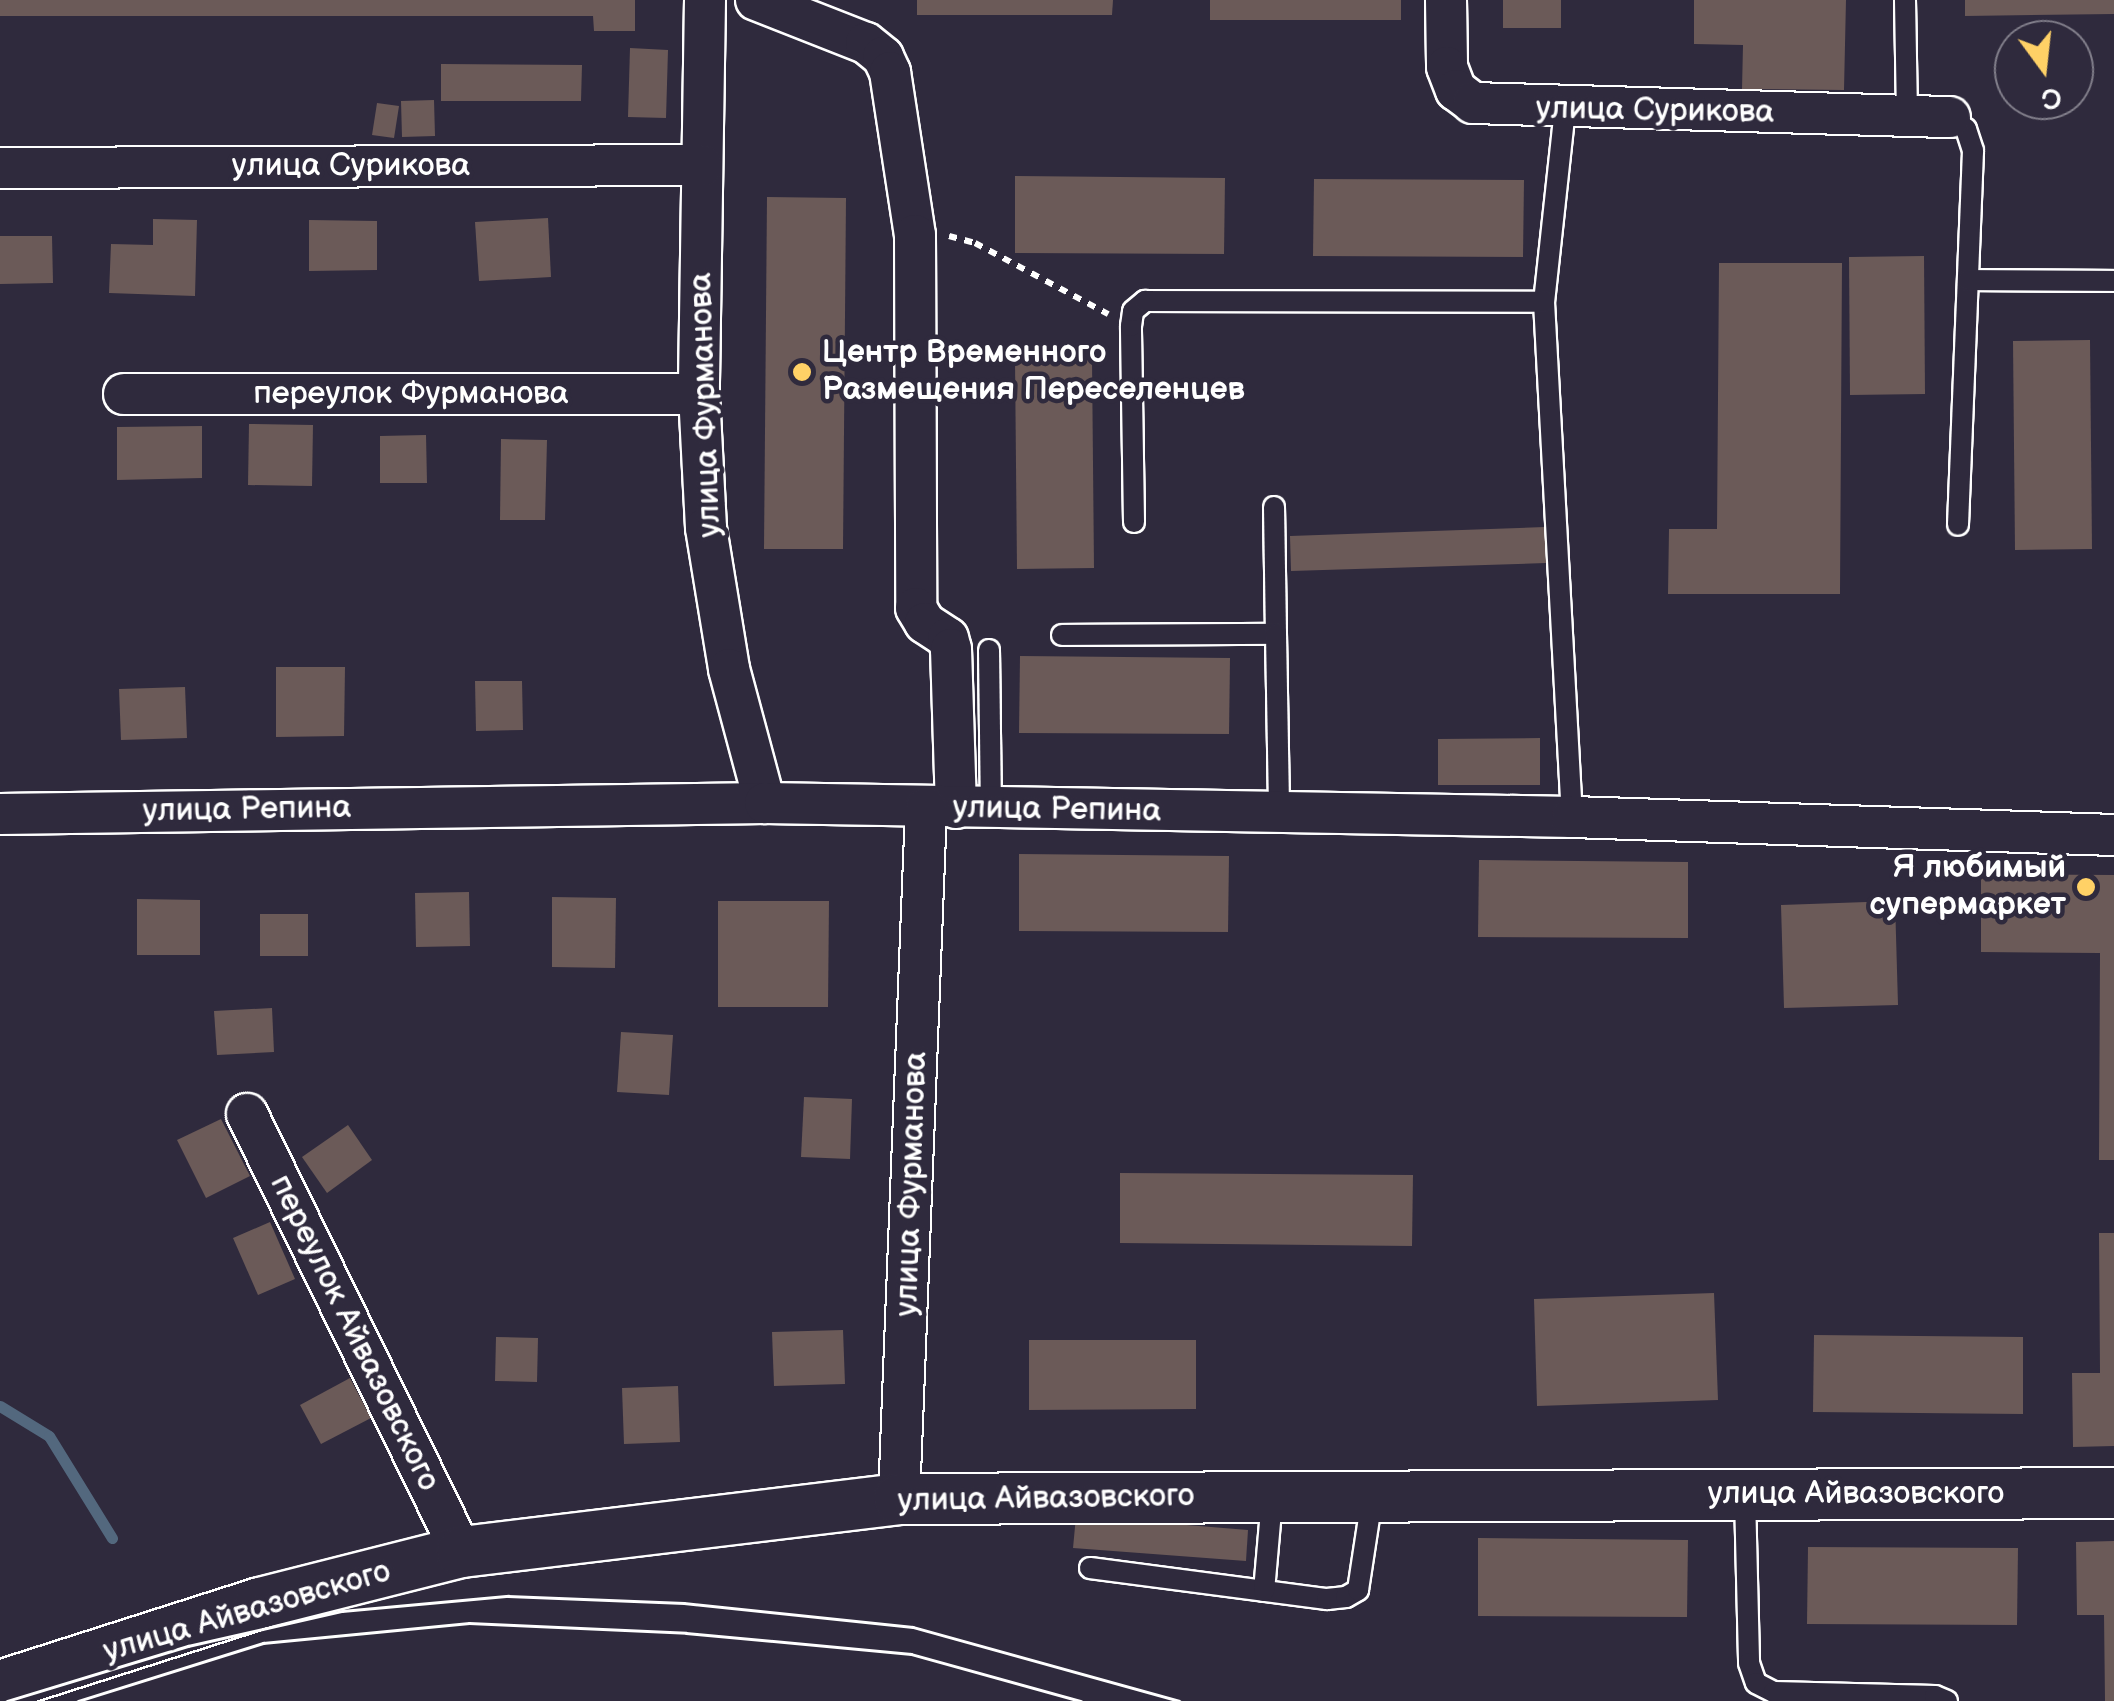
<!DOCTYPE html>
<meta charset="utf-8">
<style>
body{margin:0}
#map{position:relative;width:2114px;height:1701px;overflow:hidden;background:#2f2a3d;font-family:"Balsamiq Sans",sans-serif}
div>[style]{position:absolute}
[style*='--x']{left:calc(var(--x)*1px);top:calc(var(--y)*1px);width:calc(var(--w)*1px);rotate:calc(var(--a)*1deg)}
.stream>*{height:11px;margin:-5.5px;padding:0 5.5px;transform-origin:5.5px;border-radius:5.5px;background:#53687e}
.building>*{inset:0;background:#6b5a58}
.path>*{height:6px;margin-top:-3px;transform-origin:0;background:repeating-linear-gradient(90deg,#fff 0 8px,transparent 0 16px)}
.roads{filter:drop-shadow(2px 0 #fff) drop-shadow(-2px 0 #fff) drop-shadow(0 2px #fff) drop-shadow(0 -2px #fff)}
.service>*{height:20px;margin:-10px;padding:0 10px;transform-origin:10px;border-radius:10px;background:#2f2a3d}
.minor>*{height:40px;margin:-20px;padding:0 20px;transform-origin:20px;border-radius:20px;background:#2f2a3d}
.tertiary>*{height:50px;margin:-25px;padding:0 25px;transform-origin:25px;border-radius:25px;background:#2f2a3d}
.tram>*{height:2.5px;margin:-1.25px;padding:0 1.25px;transform-origin:1.25px;border-radius:1.25px;background:#fff}
.dots>*{width:28px;height:28px;translate:-50% -50%;box-sizing:border-box;border:5px solid #2f2a3d;border-radius:50%}
span{translate:-50% -50%;white-space:nowrap;text-align:center;line-height:1.15;-webkit-text-stroke:9px #2f2a3d;paint-order:stroke}
.street-label{font-size:32px;color:#fff}
.poi-label{font-size:32px;color:#fff;font-weight:700}
.left{translate:0 -50%;text-align:left}
.right{translate:-100% -50%;text-align:right}
.north{position:absolute;left:1994px;top:20px;width:100px;height:100px;box-sizing:border-box;background:#2f2a3d;border:2px solid #827f8b;border-radius:50%;rotate:165deg;font-size:28px;font-weight:700;line-height:40px;text-align:center;color:#fff}
.north::after{content:'';display:block;margin:auto;width:35px;height:45px;background:#ffd166;clip-path:polygon(50% 0,100% 100%,50% 72%,0 100%)}
</style>
<div id="map">
<div class="stream">
<i style="--x:0;--y:1406;--w:57;--a:31.5"></i>
<i style="--x:49;--y:1436;--w:120;--a:58.3"></i>
</div>
<div class="building">
<i style="clip-path:polygon(0 0,635px 0,635px 31px,594px 31px,593px 16px,0 16px)"></i>
<i style="clip-path:polygon(917px 0,1113px 0,1112px 15px,917px 15px)"></i>
<i style="clip-path:polygon(1210px 0,1401px 0,1401px 20px,1210px 20px)"></i>
<i style="clip-path:polygon(1503px 0,1561px 0,1561px 28px,1503px 28px)"></i>
<i style="clip-path:polygon(1694px 0,1846px 0,1844px 90px,1742px 89px,1743px 45px,1694px 44px)"></i>
<i style="clip-path:polygon(1965px 0,2114px 0,2114px 14px,1965px 16px)"></i>
<i style="clip-path:polygon(630px 48px,668px 50px,666px 118px,628px 117px)"></i>
<i style="clip-path:polygon(441px 64px,582px 65px,581px 101px,441px 101px)"></i>
<i style="clip-path:polygon(434px 100px,435px 136px,402px 137px,401px 101px)"></i>
<i style="clip-path:polygon(377px 103px,399px 106px,394px 138px,372px 135px)"></i>
<i style="clip-path:polygon(1015px 176px,1225px 178px,1224px 254px,1015px 253px)"></i>
<i style="clip-path:polygon(1314px 179px,1524px 180px,1523px 257px,1313px 256px)"></i>
<i style="clip-path:polygon(767px 197px,846px 198px,843px 549px,764px 549px)"></i>
<i style="clip-path:polygon(548px 218px,551px 277px,479px 281px,475px 222px)"></i>
<i style="clip-path:polygon(153px 219px,197px 220px,195px 296px,109px 293px,111px 244px,153px 245px)"></i>
<i style="clip-path:polygon(309px 220px,377px 221px,377px 270px,309px 271px)"></i>
<i style="clip-path:polygon(0 236px,52px 236px,53px 283px,0 284px)"></i>
<i style="clip-path:polygon(1924px 256px,1925px 394px,1850px 395px,1849px 257px)"></i>
<i style="clip-path:polygon(1719px 263px,1842px 263px,1840px 594px,1668px 594px,1669px 529px,1717px 529px)"></i>
<i style="clip-path:polygon(2090px 340px,2092px 549px,2015px 550px,2013px 341px)"></i>
<i style="clip-path:polygon(1092px 359px,1094px 568px,1017px 569px,1015px 360px)"></i>
<i style="clip-path:polygon(249px 424px,313px 425px,312px 486px,248px 485px)"></i>
<i style="clip-path:polygon(202px 426px,202px 478px,117px 480px,117px 427px)"></i>
<i style="clip-path:polygon(426px 435px,427px 483px,380px 483px,380px 436px)"></i>
<i style="clip-path:polygon(501px 439px,547px 440px,545px 520px,500px 520px)"></i>
<i style="clip-path:polygon(1545px 527px,1546px 563px,1291px 571px,1290px 536px)"></i>
<i style="clip-path:polygon(1020px 656px,1230px 658px,1229px 734px,1019px 733px)"></i>
<i style="clip-path:polygon(276px 667px,345px 667px,344px 736px,276px 737px)"></i>
<i style="clip-path:polygon(475px 681px,522px 681px,523px 730px,476px 731px)"></i>
<i style="clip-path:polygon(185px 687px,187px 738px,121px 740px,119px 689px)"></i>
<i style="clip-path:polygon(1540px 738px,1540px 785px,1438px 785px,1438px 739px)"></i>
<i style="clip-path:polygon(1019px 854px,1229px 856px,1228px 932px,1019px 931px)"></i>
<i style="clip-path:polygon(1479px 860px,1688px 862px,1688px 938px,1478px 937px)"></i>
<i style="clip-path:polygon(1981px 874px,2114px 875px,2114px 1160px,2099px 1160px,2100px 953px,1981px 952px)"></i>
<i style="clip-path:polygon(469px 892px,470px 946px,416px 947px,415px 893px)"></i>
<i style="clip-path:polygon(552px 897px,616px 898px,615px 968px,552px 967px)"></i>
<i style="clip-path:polygon(137px 899px,200px 900px,200px 955px,137px 955px)"></i>
<i style="clip-path:polygon(718px 901px,829px 901px,828px 1007px,718px 1007px)"></i>
<i style="clip-path:polygon(1895px 901px,1898px 1005px,1784px 1008px,1781px 905px)"></i>
<i style="clip-path:polygon(260px 914px,308px 914px,308px 956px,260px 956px)"></i>
<i style="clip-path:polygon(272px 1008px,274px 1052px,217px 1055px,214px 1011px)"></i>
<i style="clip-path:polygon(621px 1032px,673px 1035px,669px 1095px,617px 1092px)"></i>
<i style="clip-path:polygon(804px 1097px,852px 1099px,850px 1159px,801px 1157px)"></i>
<i style="clip-path:polygon(221px 1119px,250px 1176px,206px 1198px,177px 1140px)"></i>
<i style="clip-path:polygon(348px 1125px,372px 1160px,327px 1193px,302px 1157px)"></i>
<i style="clip-path:polygon(1120px 1173px,1413px 1175px,1412px 1246px,1120px 1243px)"></i>
<i style="clip-path:polygon(270px 1222px,295px 1279px,258px 1295px,233px 1238px)"></i>
<i style="clip-path:polygon(2099px 1233px,2114px 1233px,2114px 1446px,2073px 1447px,2072px 1373px,2100px 1373px)"></i>
<i style="clip-path:polygon(1714px 1293px,1718px 1400px,1537px 1406px,1534px 1299px)"></i>
<i style="clip-path:polygon(843px 1330px,845px 1384px,774px 1386px,772px 1332px)"></i>
<i style="clip-path:polygon(1814px 1335px,2023px 1337px,2023px 1414px,1813px 1412px)"></i>
<i style="clip-path:polygon(496px 1337px,538px 1338px,537px 1382px,495px 1381px)"></i>
<i style="clip-path:polygon(1029px 1340px,1196px 1340px,1196px 1409px,1029px 1410px)"></i>
<i style="clip-path:polygon(350px 1378px,371px 1418px,321px 1444px,300px 1405px)"></i>
<i style="clip-path:polygon(678px 1386px,680px 1442px,624px 1444px,622px 1388px)"></i>
<i style="clip-path:polygon(1076px 1516px,1248px 1530px,1246px 1561px,1073px 1548px)"></i>
<i style="clip-path:polygon(1478px 1538px,1688px 1540px,1687px 1617px,1478px 1616px)"></i>
<i style="clip-path:polygon(2114px 1541px,2114px 1701px,2105px 1701px,2104px 1615px,2077px 1615px,2076px 1542px)"></i>
<i style="clip-path:polygon(1808px 1547px,2018px 1548px,2017px 1625px,1807px 1624px)"></i>
</div>
<div class="path">
<i style="--x:949;--y:236;--w:27;--a:15"></i>
<i style="--x:975;--y:243;--w:151;--a:28.1"></i>
</div>
<div class="roads">
<div class="service">
<i style="--x:1905;--y:0;--w:117;--a:89"></i>
<i style="--x:1565;--y:109;--w:194;--a:96.2"></i>
<i style="--x:1544;--y:302;--w:516;--a:86.89"></i>
<i style="--x:1950;--y:117;--w:20;--a:37"></i>
<i style="--x:1966;--y:129;--w:23;--a:72"></i>
<i style="--x:1973;--y:151;--w:374;--a:92.3"></i>
<i style="--x:1968;--y:280;--w:146;--a:0.4"></i>
<i style="--x:1274;--y:507;--w:127;--a:89.1"></i>
<i style="--x:1134;--y:522;--w:196;--a:-90.9"></i>
<i style="--x:1131;--y:326;--w:15;--a:-82"></i>
<i style="--x:1133;--y:311;--w:16;--a:-40"></i>
<i style="--x:1145;--y:301;--w:399;--a:0.1"></i>
<i style="--x:1062;--y:635;--w:214;--a:-0.3"></i>
<i style="--x:1276;--y:634;--w:179;--a:89"></i>
<i style="--x:989;--y:650;--w:159;--a:89.3"></i>
<i style="--x:1745;--y:1496;--w:167;--a:88.6"></i>
<i style="--x:1749;--y:1663;--w:21;--a:71"></i>
<i style="--x:1756;--y:1683;--w:20;--a:27"></i>
<i style="--x:1774;--y:1692;--w:161;--a:1.4"></i>
<i style="--x:1935;--y:1696;--w:13;--a:23"></i>
<i style="--x:1090;--y:1568;--w:239;--a:7.5"></i>
<i style="--x:1327;--y:1599;--w:19;--a:-6"></i>
<i style="--x:1346;--y:1597;--w:14;--a:-30"></i>
<i style="--x:1358;--y:1590;--w:92;--a:-81.3"></i>
<i style="--x:1264;--y:1591;--w:92;--a:-85"></i>
</div>
<div class="minor">
<i style="--x:705;--y:0;--w:394;--a:90.9"></i>
<i style="--x:699;--y:394;--w:134;--a:87"></i>
<i style="--x:706;--y:528;--w:143;--a:80.7"></i>
<i style="--x:729;--y:669;--w:139;--a:75"></i>
<i style="--x:756;--y:0;--w:118;--a:21.4"></i>
<i style="--x:866;--y:43;--w:22;--a:39"></i>
<i style="--x:883;--y:57;--w:17;--a:65"></i>
<i style="--x:890;--y:72;--w:165;--a:81.3"></i>
<i style="--x:915;--y:235;--w:373;--a:89.8"></i>
<i style="--x:916;--y:608;--w:17;--a:59"></i>
<i style="--x:925;--y:623;--w:27;--a:33"></i>
<i style="--x:948;--y:638;--w:11;--a:75"></i>
<i style="--x:951;--y:649;--w:159;--a:88.2"></i>
<i style="--x:1446;--y:0;--w:67;--a:89.1"></i>
<i style="--x:1447;--y:67;--w:25;--a:69"></i>
<i style="--x:1456;--y:90;--w:21;--a:37"></i>
<i style="--x:1473;--y:103;--w:477;--a:1.7"></i>
<i style="--x:0;--y:168;--w:702;--a:-0.24"></i>
<i style="--x:124;--y:394;--w:575;--a:0"></i>
<i style="--x:0;--y:814;--w:765;--a:-0.82"></i>
<i style="--x:765;--y:803;--w:807;--a:0.99"></i>
<i style="--x:1572;--y:817;--w:542;--a:1.9"></i>
<i style="--x:247;--y:1114;--w:488;--a:63.9"></i>
<i style="--x:899;--y:1499;--w:692;--a:-87.76"></i>
</div>
<div class="tertiary">
<i style="--x:0;--y:1686;--w:273;--a:-17.7"></i>
<i style="--x:260;--y:1603;--w:208;--a:-14.2"></i>
<i style="--x:462;--y:1552;--w:440;--a:-6.9"></i>
<i style="--x:899;--y:1499;--w:1215;--a:-0.28"></i>
</div>
</div>
<div class="tram">
<i style="--x:7;--y:1701;--w:189;--a:-16.9"></i>
<i style="--x:188;--y:1646;--w:158;--a:-12.8"></i>
<i style="--x:342;--y:1611;--w:167;--a:-5.2"></i>
<i style="--x:508;--y:1596;--w:176;--a:2.3"></i>
<i style="--x:684;--y:1603;--w:230;--a:6"></i>
<i style="--x:913;--y:1627;--w:276;--a:15.5"></i>
<i style="--x:78;--y:1701;--w:194;--a:-17.4"></i>
<i style="--x:263;--y:1643;--w:207;--a:-5.5"></i>
<i style="--x:469;--y:1623;--w:217;--a:2.6"></i>
<i style="--x:686;--y:1633;--w:226;--a:5.3"></i>
<i style="--x:911;--y:1654;--w:176;--a:15.5"></i>
</div>
<div class="dots">
<i style="left:802px;top:372px;background:#ffd166"></i>
<i style="left:2086px;top:887px;background:#ffd166"></i>
</div>
<div class="street-label">
<span style="left:1655px;top:111px;rotate:1deg">улица Сурикова</span>
<span style="left:351px;top:166px">улица Сурикова</span>
<span style="left:411px;top:394px">переулок Фурманова</span>
<span style="left:706px;top:405px;rotate:-92deg">улица Фурманова</span>
<span style="left:247px;top:810px;rotate:-1deg">улица Репина</span>
<span style="left:1057px;top:810px;rotate:1deg">улица Репина</span>
<span style="left:912px;top:1184px;rotate:-88deg">улица Фурманова</span>
<span style="left:354px;top:1333px;rotate:64deg">переулок Айвазовского</span>
<span style="left:1856px;top:1494px">улица Айвазовского</span>
<span style="left:1046px;top:1499px;rotate:-1deg">улица Айвазовского</span>
<span style="left:247px;top:1612px;rotate:-16deg">улица Айвазовского</span>
</div>
<div class="poi-label">
<span class="left" style="left:822px;top:372px">Центр Временного<br>Размещения Переселенцев</span>
<span class="right" style="left:2066px;top:887px">Я любимый<br>супермаркет</span>
</div>
<div class="north">С</div>
</div>
